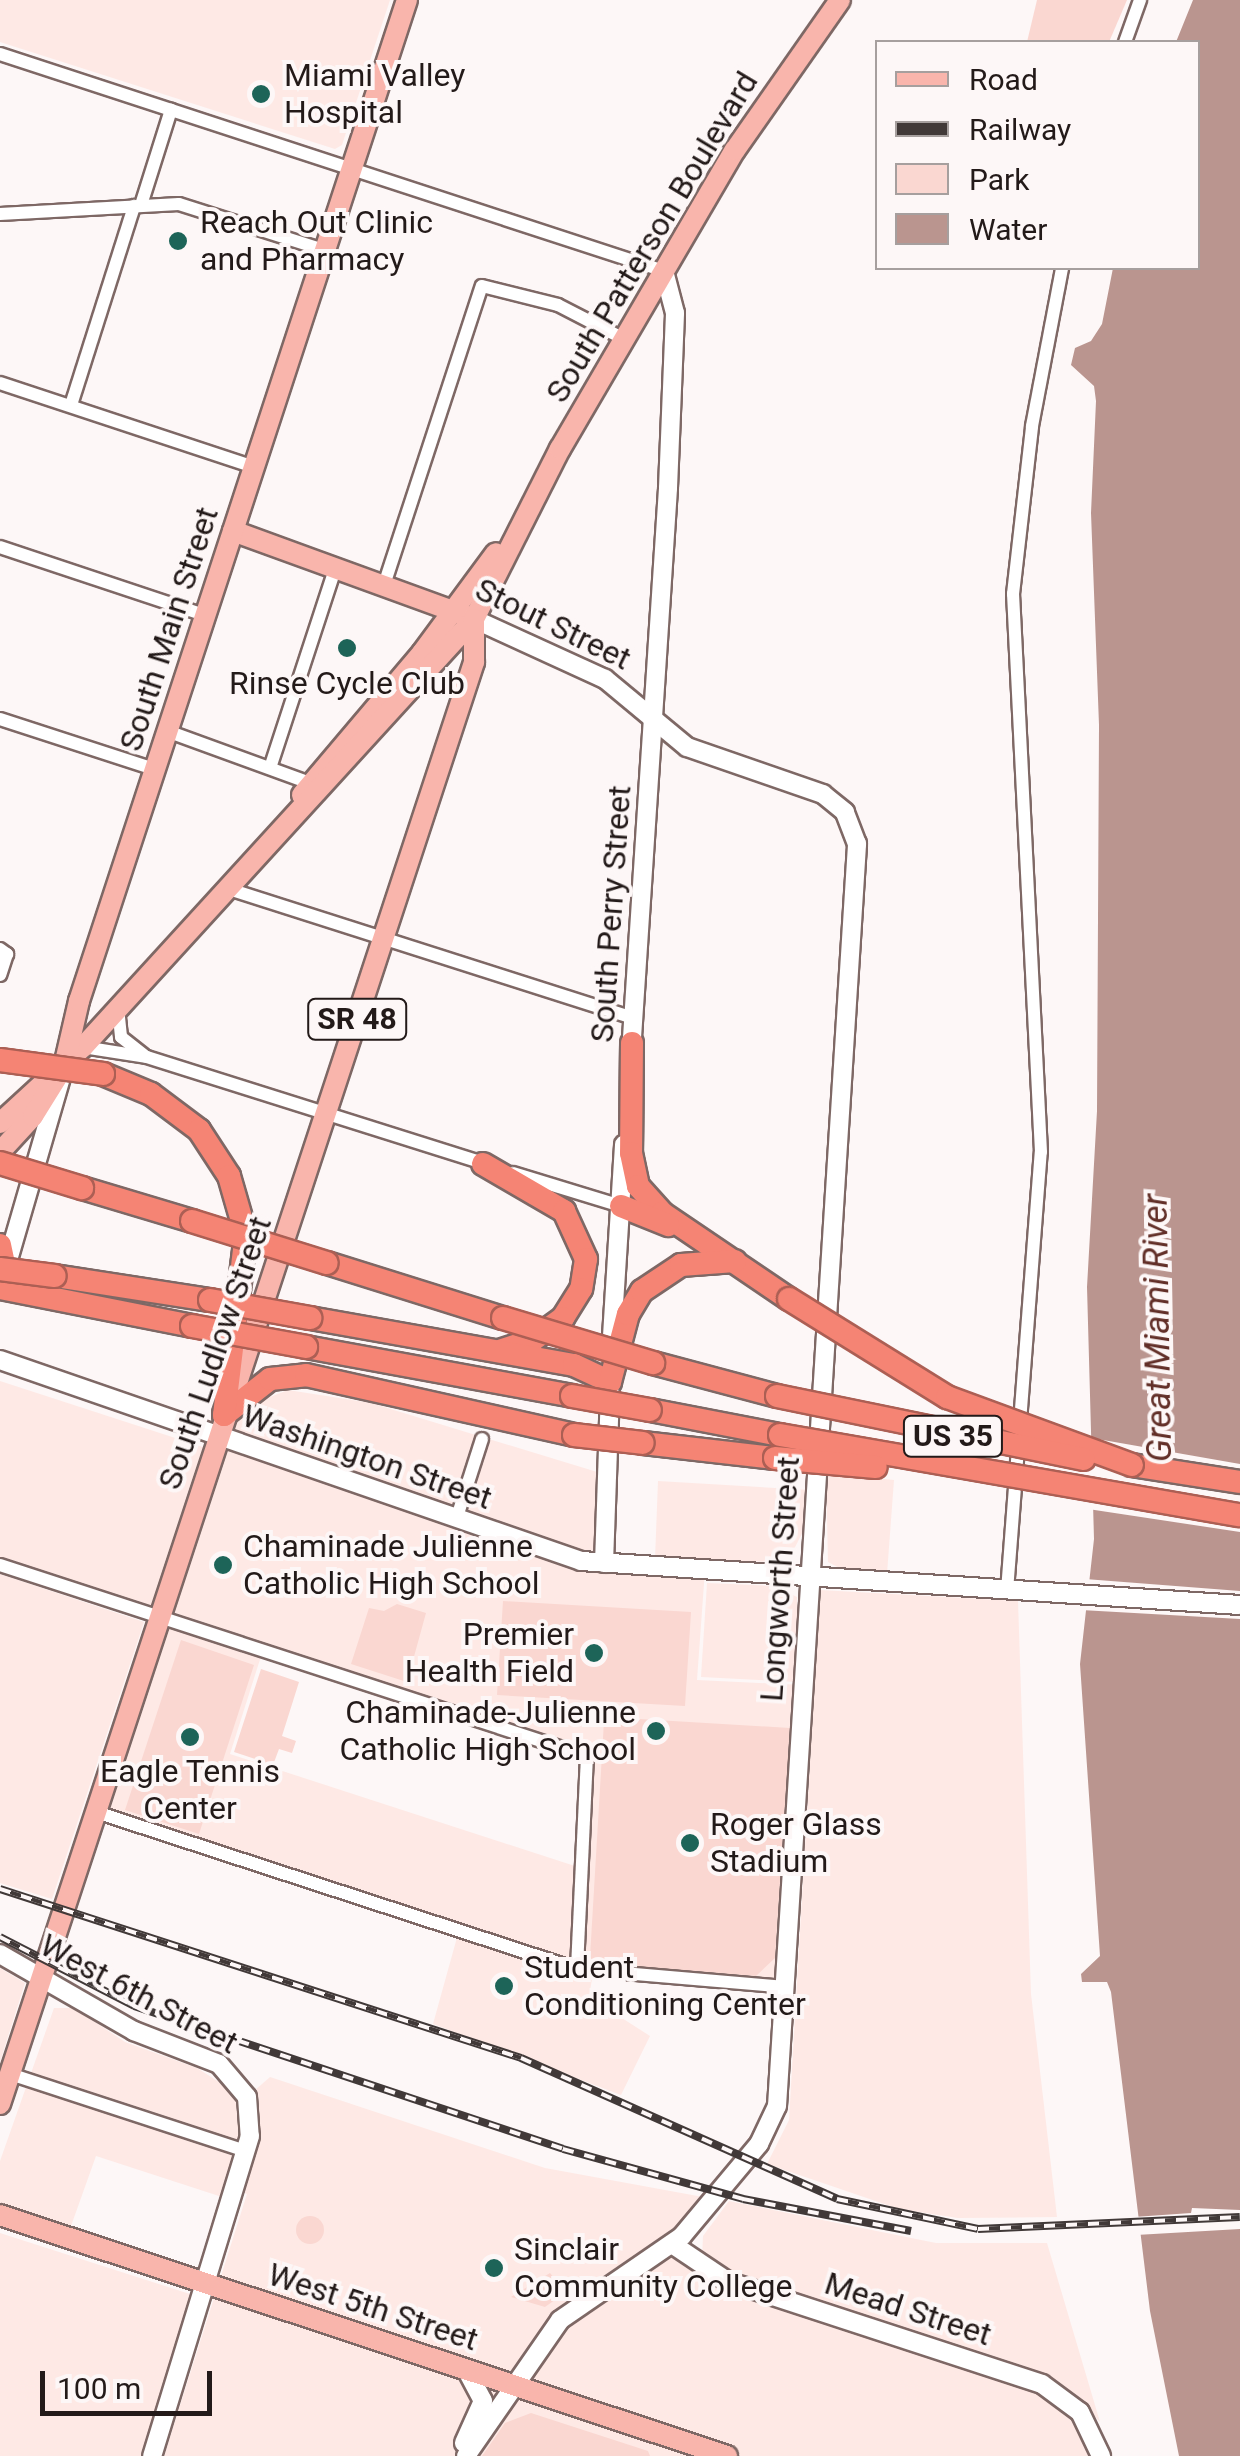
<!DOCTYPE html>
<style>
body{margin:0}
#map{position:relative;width:1240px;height:2456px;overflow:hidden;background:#fdf7f7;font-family:Roboto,sans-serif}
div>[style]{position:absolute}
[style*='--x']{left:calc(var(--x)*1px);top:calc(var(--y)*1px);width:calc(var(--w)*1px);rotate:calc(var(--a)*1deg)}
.built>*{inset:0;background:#fee9e5}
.green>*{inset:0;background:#fad7d1}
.round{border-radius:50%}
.water>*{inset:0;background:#ba958f}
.pier>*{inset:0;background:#fdf7f7}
.roads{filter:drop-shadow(2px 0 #7e6865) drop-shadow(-2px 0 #7e6865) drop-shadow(0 2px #7e6865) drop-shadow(0 -2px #7e6865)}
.street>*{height:12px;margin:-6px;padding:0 6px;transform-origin:6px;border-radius:6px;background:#fff}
.secondary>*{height:18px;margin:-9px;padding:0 9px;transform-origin:9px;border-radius:9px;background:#fff}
.primary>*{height:20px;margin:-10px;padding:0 10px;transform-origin:10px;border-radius:10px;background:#f9b5ac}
.highway>*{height:22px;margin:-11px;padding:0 11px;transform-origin:11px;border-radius:11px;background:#f58474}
.rail>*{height:8px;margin-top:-4px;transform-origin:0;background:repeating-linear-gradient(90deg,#fdf7f7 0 11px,#413938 0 22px);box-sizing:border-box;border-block:2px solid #413938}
.bridges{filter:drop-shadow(2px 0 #ac5f54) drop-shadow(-2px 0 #ac5f54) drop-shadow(0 2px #ac5f54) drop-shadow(0 -2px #ac5f54)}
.highway-bridge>*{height:22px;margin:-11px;padding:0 11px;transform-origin:11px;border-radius:11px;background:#f58474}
.dots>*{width:28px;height:28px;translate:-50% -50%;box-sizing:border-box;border:5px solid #fdf7f7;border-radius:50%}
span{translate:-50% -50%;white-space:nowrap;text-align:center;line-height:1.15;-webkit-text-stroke:8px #fdf7f7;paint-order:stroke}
.shield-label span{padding:2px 8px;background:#fdf7f7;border:2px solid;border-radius:8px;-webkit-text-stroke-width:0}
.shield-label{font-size:30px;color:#231a19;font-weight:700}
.poi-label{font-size:32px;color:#231a19}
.left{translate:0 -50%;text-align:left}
.right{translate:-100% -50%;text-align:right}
.street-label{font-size:32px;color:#231a19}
.water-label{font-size:35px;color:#622f28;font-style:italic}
.legend{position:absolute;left:875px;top:40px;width:325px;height:230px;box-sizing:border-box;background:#fdf7f7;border:2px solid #a69f9e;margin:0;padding:12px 18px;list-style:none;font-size:30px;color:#231a19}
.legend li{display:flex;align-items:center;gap:20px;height:50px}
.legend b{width:50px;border:2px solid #a69f9e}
.scale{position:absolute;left:40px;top:2371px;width:172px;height:45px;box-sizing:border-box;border:5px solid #231a19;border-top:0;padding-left:12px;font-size:30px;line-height:35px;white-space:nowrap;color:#231a19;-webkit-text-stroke:8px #fdf7f7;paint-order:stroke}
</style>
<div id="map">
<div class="built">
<i style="clip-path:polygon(0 0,390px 0,342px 145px,335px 149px,0 42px)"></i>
<i style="clip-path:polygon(0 1381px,203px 1447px,152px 1607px,0 1557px)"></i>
<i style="clip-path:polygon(evenodd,288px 1390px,371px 1403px,607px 1475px,604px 1563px,705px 1570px,697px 1680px,804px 1685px,785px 1987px,593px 1973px,589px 1997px,650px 2036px,621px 2095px,433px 2024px,461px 1923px,96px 1812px,224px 1415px,288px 1390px,263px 1650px,586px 1756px,581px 1868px,230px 1754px,263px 1650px)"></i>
<i style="clip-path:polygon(826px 1473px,894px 1480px,887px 1574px,845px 1571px,828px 1562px)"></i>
<i style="clip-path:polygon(658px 1481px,810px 1490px,807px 1524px,792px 1553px,778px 1562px,655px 1559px)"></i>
<i style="clip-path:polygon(0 1574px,144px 1622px,52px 1899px,0 1883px)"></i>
<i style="clip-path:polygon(707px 1583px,774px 1586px,797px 1597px,797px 1682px,701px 1677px)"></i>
<i style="clip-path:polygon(820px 1590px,1018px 1601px,1031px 1994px,1057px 2217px,958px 2218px,899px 2209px,767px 2164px,789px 2120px)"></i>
<i style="clip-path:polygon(0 1968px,25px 1983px,0 2062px)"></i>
<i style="clip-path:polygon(54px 2008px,74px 2008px,125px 2042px,197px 2068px,233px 2091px,243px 2109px,243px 2128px,222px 2197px,96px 2156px,71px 2226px,0 2203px,0 2161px)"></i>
<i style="clip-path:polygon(270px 2077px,545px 2168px,714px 2199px,682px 2236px,692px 2261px,1059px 2393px,1101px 2456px,164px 2456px,247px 2194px,235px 2189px,247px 2097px)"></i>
<i style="clip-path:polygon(729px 2201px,936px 2243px,1047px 2243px,1100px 2422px,1079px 2401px,756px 2287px,702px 2258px,703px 2236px)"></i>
<i style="clip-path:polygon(0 2233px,193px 2295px,141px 2456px,0 2456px)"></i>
</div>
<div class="green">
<i style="clip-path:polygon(1037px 0,1127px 0,1109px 42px,1027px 42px)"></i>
<i style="clip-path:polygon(503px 1601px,691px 1612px,685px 1706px,497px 1695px)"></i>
<i style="clip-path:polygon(397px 1604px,426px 1613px,407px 1682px,351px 1664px,369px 1608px,384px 1611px)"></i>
<i style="clip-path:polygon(181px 1640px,254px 1665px,199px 1834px,125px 1810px)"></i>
<i style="clip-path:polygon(261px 1669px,299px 1682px,282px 1736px,296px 1741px,292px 1753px,279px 1749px,273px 1765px,234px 1752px)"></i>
<i style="clip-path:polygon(623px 1718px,790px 1728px,775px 1958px,756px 1976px,595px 1964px,590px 1957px,604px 1721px)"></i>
<i class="round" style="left:296px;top:2216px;width:28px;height:28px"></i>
<i style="clip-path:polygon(550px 2273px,566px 2292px,545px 2307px,511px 2297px)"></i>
<i style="clip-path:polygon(531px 2413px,648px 2451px,650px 2456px,482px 2456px,505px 2423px)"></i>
</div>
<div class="water">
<i style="clip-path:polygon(1193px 0,1240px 0,1240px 2456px,1179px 2456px,1150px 2311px,1111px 1992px,1107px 1982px,1082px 1982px,1081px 1974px,1100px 1956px,1080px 1664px,1094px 1539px,1087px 1287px,1097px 1111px,1099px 725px,1091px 513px,1096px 401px,1094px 386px,1071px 365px,1075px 348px,1091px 341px,1102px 324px,1113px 268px,1198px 268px,1198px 42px,1176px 42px)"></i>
</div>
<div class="pier">
<i style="clip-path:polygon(1086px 1437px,1240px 1464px,1240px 1532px,1088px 1509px)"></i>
<i style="clip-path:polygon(1085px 1579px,1240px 1591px,1240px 1619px,1081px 1610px)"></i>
<i style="clip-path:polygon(1192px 2208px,1240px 2210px,1240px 2229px,1136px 2235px,1134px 2217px,1191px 2213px)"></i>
</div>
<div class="roads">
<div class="street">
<i style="--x:1125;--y:42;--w:45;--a:-70.3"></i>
<i style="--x:0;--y:54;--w:699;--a:18.1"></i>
<i style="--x:141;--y:205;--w:100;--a:-72.5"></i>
<i style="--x:0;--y:214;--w:179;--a:-3.2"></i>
<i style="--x:179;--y:204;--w:155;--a:17.6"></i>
<i style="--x:0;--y:383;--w:268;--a:18.3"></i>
<i style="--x:71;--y:405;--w:209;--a:-72.4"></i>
<i style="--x:0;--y:547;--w:216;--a:18.4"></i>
<i style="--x:385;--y:582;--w:311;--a:-71.9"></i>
<i style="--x:482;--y:286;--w:78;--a:14"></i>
<i style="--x:558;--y:305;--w:74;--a:27.3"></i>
<i style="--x:0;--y:719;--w:162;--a:18"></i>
<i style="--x:167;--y:731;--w:152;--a:20"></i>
<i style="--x:271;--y:765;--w:209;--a:-71.9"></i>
<i style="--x:226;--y:888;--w:428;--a:17.7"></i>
<i style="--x:0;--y:949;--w:9;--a:36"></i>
<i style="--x:7;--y:954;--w:22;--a:108"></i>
<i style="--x:118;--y:1008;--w:29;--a:84"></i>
<i style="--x:121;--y:1037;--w:29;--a:38"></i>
<i style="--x:83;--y:1047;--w:65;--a:8.9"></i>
<i style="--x:147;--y:1057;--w:359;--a:17.5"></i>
<i style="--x:513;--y:1173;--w:113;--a:17"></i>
<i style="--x:456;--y:1520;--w:85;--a:-72.2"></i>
<i style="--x:0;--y:1565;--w:617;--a:18.02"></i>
<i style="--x:587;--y:1756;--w:213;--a:92.7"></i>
<i style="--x:1007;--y:1591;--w:440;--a:-85.6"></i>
<i style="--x:1041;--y:1152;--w:559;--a:-92.87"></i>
<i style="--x:1013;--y:594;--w:169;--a:-83.5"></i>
<i style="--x:1032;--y:426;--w:161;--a:-79.2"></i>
<i style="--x:96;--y:1812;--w:506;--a:18.08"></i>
<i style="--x:577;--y:1969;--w:209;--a:4.9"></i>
<i style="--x:10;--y:2074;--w:248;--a:18.1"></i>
</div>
<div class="secondary">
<i style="--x:631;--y:1053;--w:566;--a:-86.25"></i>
<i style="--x:668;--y:488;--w:175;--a:-87.7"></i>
<i style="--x:675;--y:313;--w:43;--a:-104.7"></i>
<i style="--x:6;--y:1267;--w:204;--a:-73.8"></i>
<i style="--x:611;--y:1352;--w:208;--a:-86.4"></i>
<i style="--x:0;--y:1360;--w:615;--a:19.08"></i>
<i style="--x:581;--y:1561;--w:660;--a:3.82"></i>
<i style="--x:604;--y:1563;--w:170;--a:-88"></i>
<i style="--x:0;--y:1954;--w:155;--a:29.9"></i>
<i style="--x:134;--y:2031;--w:91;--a:21.2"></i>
<i style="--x:219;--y:2064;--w:43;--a:49.7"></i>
<i style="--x:247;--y:2097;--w:39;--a:86"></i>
<i style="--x:250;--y:2136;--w:335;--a:107"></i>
<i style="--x:672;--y:2244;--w:66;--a:33.9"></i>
<i style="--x:727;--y:2281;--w:331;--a:18.1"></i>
<i style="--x:1042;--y:2384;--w:47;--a:36.4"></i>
<i style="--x:1080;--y:2412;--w:49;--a:64.5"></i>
<i style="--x:464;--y:2443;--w:46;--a:-65.7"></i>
<i style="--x:483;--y:2401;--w:34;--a:-118"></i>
<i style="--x:466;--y:2456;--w:165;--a:-55.3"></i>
<i style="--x:560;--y:2320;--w:148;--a:-34.5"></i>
<i style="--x:682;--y:2236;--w:120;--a:-50.1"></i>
<i style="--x:759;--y:2144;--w:42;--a:-64.7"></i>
<i style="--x:777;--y:2106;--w:1265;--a:-86.37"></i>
<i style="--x:857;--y:844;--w:34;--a:-111"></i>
<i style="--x:845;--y:812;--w:28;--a:-141"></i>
<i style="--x:823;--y:794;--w:144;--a:-160.9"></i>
<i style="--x:687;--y:747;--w:107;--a:-140.3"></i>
<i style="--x:605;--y:679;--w:144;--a:-155.4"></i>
</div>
<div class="primary">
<i style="--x:233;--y:531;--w:249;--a:20"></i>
<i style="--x:302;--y:795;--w:186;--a:-49.8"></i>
<i style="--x:422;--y:653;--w:124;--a:-53.5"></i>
<i style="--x:0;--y:1123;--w:113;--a:-42.5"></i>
<i style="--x:83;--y:1047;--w:580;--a:-47.59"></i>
<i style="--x:474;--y:619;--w:191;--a:-63.2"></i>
<i style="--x:560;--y:449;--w:346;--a:-59.7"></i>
<i style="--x:735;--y:150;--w:183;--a:-55"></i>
<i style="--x:0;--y:1152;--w:49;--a:-47.5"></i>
<i style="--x:33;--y:1116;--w:59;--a:-58.2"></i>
<i style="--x:64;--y:1066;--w:67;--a:-77"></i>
<i style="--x:79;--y:1001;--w:1053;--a:-71.86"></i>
<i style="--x:0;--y:2104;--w:1518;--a:-71.8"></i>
<i style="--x:474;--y:662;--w:43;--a:-90"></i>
<i style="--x:0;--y:2215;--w:766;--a:18.34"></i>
</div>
<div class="highway">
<i style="--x:632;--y:1043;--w:110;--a:90.5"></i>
<i style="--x:631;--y:1153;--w:34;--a:78"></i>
<i style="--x:638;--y:1186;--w:36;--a:48"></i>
<i style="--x:662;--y:1213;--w:153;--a:34.1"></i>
<i style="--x:103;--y:1074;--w:52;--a:22.6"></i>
<i style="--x:151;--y:1094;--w:60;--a:36.9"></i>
<i style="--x:199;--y:1130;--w:55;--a:56.9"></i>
<i style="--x:229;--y:1176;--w:47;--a:73.9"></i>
<i style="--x:483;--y:1164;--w:94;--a:30.1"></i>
<i style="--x:564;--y:1211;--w:53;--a:65.4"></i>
<i style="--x:586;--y:1259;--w:30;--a:99"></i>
<i style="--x:581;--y:1289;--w:34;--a:122"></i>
<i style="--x:563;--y:1318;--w:37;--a:144"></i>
<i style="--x:533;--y:1340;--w:33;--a:162"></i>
<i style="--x:82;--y:1188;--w:115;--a:16.7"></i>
<i style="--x:621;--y:1206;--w:51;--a:22"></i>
<i style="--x:0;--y:1245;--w:25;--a:78"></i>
<i style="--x:327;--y:1263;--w:184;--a:17.4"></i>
<i style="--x:55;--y:1276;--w:157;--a:8.8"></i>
<i style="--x:0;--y:1288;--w:196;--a:11.2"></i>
<i style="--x:310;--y:1318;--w:268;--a:10.1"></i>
<i style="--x:574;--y:1365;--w:40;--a:25"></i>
<i style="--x:610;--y:1382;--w:70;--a:-75.2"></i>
<i style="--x:628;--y:1314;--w:27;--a:-59"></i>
<i style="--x:642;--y:1291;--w:47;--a:-33.7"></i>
<i style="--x:681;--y:1265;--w:54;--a:-4.2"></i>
<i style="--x:306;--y:1347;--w:270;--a:10.4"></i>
<i style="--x:653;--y:1363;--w:128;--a:14.9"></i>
<i style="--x:650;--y:1410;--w:132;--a:10.9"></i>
<i style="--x:224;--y:1415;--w:58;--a:-38"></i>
<i style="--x:270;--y:1379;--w:36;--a:-6"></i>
<i style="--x:306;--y:1375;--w:275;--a:12.6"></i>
<i style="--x:224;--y:1415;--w:166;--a:-83.1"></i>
<i style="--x:643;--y:1443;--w:133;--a:6.5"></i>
<i style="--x:1132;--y:1465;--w:109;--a:8.9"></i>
</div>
</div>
<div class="rail">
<i style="--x:0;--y:1889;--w:548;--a:17.97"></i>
<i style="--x:521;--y:2058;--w:346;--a:24"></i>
<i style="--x:837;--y:2199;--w:144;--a:12"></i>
<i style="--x:978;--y:2229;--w:262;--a:-2.6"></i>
<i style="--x:0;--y:1937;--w:151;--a:27.2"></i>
<i style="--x:134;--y:2006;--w:452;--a:18.4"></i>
<i style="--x:563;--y:2149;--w:187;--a:15.5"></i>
<i style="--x:743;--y:2199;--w:171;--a:10.8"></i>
</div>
<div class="bridges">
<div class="highway-bridge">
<i style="--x:0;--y:1060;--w:104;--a:7.7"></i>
<i style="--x:0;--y:1163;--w:86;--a:17"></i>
<i style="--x:192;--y:1221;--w:141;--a:17.3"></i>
<i style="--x:0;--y:1269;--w:55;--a:7.3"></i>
<i style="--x:789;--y:1299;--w:186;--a:31.8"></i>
<i style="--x:947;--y:1397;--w:197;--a:20.2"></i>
<i style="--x:210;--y:1300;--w:102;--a:10.2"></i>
<i style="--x:503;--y:1318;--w:157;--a:16.7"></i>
<i style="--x:192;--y:1326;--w:116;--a:10.4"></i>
<i style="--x:572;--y:1396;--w:79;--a:10.2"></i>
<i style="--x:777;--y:1396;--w:313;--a:11.6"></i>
<i style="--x:574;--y:1435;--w:69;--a:6.6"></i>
<i style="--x:780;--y:1435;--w:467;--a:9.9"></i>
<i style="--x:775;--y:1458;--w:101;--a:5.1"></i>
</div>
</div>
<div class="dots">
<i style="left:261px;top:94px;background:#1d6458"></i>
<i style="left:178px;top:241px;background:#1d6458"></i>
<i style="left:347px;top:648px;background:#1d6458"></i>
<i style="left:223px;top:1565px;background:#1d6458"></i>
<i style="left:594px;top:1653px;background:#1d6458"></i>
<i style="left:656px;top:1731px;background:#1d6458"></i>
<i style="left:190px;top:1737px;background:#1d6458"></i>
<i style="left:690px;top:1843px;background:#1d6458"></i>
<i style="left:504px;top:1986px;background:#1d6458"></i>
<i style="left:494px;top:2268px;background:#1d6458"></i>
</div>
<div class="shield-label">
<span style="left:357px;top:1019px">SR 48</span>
<span style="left:953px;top:1436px">US 35</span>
</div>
<div class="poi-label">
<span class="left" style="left:284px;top:94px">Miami Valley<br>Hospital</span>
<span class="left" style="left:200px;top:241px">Reach Out Clinic<br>and Pharmacy</span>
<span style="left:347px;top:683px">Rinse Cycle Club</span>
<span class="left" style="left:243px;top:1565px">Chaminade Julienne<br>Catholic High School</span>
<span class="right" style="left:574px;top:1653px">Premier<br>Health Field</span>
<span class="right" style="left:636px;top:1731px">Chaminade-Julienne<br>Catholic High School</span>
<span style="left:190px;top:1790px">Eagle Tennis<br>Center</span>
<span class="left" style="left:710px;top:1843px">Roger Glass<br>Stadium</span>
<span class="left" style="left:524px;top:1986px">Student<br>Conditioning Center</span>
<span class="left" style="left:514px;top:2268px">Sinclair<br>Community College</span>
</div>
<div class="street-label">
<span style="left:652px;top:237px;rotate:-59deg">South Patterson Boulevard</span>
<span style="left:553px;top:624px;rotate:26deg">Stout Street</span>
<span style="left:169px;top:629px;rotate:-72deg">South Main Street</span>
<span style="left:611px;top:914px;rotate:-86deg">South Perry Street</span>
<span style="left:215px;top:1353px;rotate:-71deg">South Ludlow Street</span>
<span style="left:367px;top:1457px;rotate:19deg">Washington Street</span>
<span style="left:780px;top:1579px;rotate:-86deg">Longworth Street</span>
<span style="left:139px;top:1994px;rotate:28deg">West 6th Street</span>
<span style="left:373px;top:2307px;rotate:18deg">West 5th Street</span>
<span style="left:908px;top:2309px;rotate:18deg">Mead Street</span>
</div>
<div class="water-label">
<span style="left:1158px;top:1328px;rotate:-91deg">Great Miami River</span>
</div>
<ul class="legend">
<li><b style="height:12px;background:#f9b5ac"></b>Road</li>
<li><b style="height:12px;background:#413938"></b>Railway</li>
<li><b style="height:28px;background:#fad7d1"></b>Park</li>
<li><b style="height:28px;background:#ba958f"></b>Water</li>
</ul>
<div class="scale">100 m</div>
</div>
